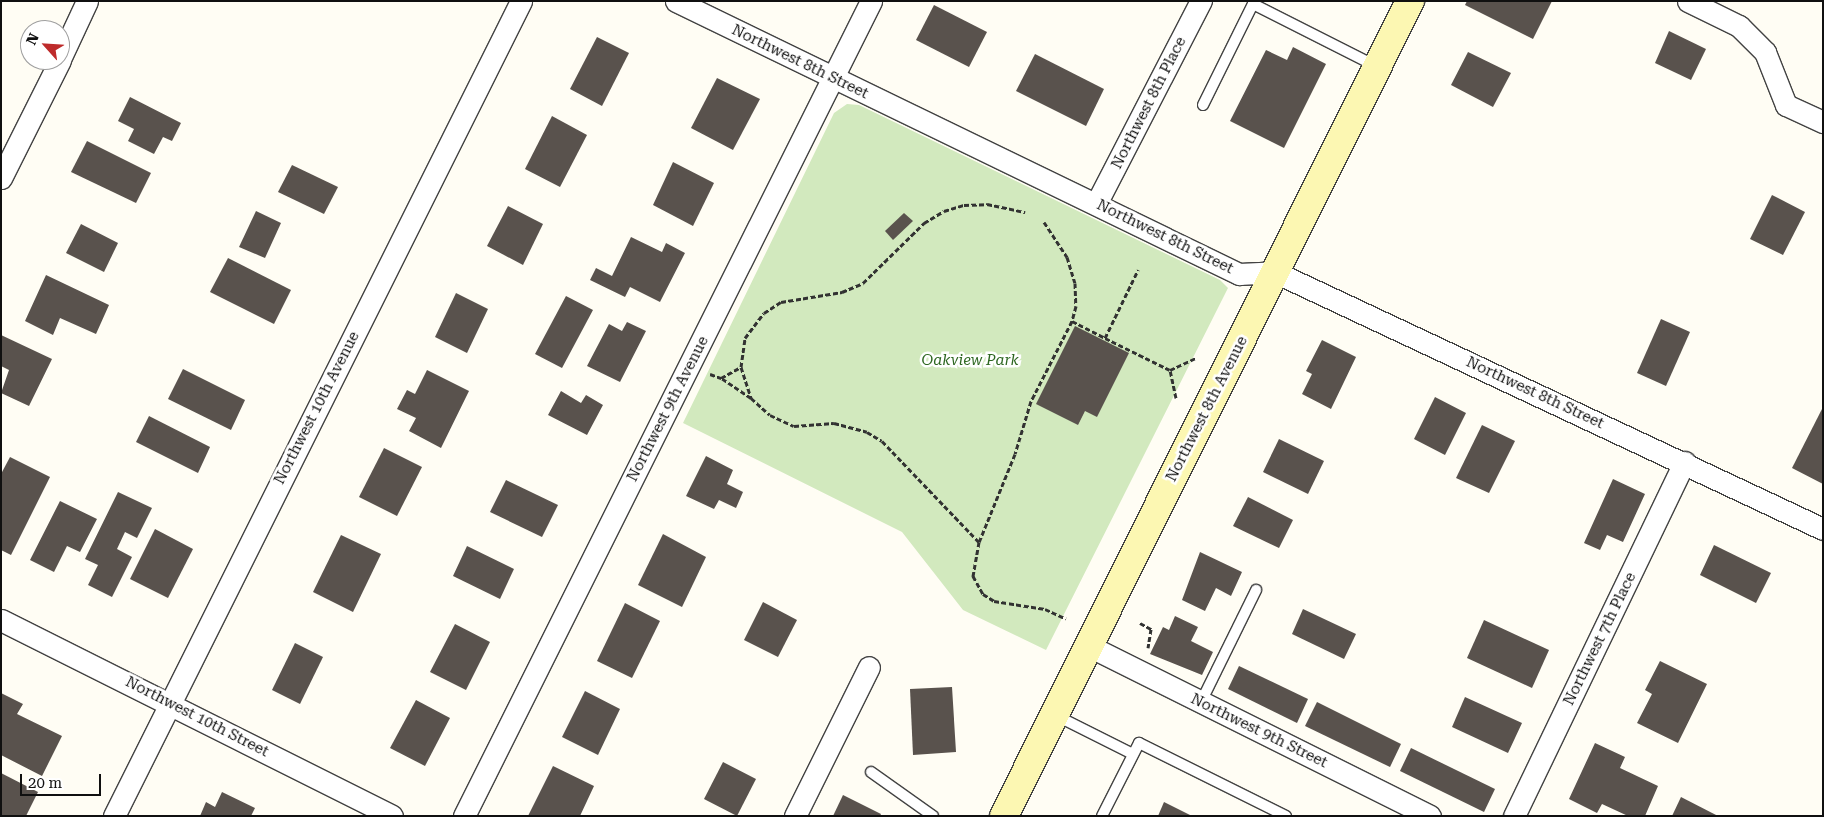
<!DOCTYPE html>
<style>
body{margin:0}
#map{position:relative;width:1824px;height:817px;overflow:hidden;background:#fffdf4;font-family:"Roboto Serif",serif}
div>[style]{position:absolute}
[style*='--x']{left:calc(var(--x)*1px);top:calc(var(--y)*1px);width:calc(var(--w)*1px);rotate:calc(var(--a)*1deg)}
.green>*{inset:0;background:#d2e9be}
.building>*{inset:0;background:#59524d}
.path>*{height:3px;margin-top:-1.5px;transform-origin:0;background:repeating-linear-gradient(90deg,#323232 0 5px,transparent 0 7.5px)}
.roads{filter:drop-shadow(1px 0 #434343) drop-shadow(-1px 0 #434343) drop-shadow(0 1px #434343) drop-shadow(0 -1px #434343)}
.lane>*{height:10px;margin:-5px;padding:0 5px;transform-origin:5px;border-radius:5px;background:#fff}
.street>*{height:21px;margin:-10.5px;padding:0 10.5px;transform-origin:10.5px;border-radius:10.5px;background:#fff}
.secondary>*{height:28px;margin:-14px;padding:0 14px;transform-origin:14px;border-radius:14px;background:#fcf7b2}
span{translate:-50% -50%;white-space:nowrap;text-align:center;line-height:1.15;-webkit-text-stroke:5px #fff;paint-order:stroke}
.street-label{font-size:15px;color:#101010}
.park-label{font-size:15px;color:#2d6721;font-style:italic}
.frame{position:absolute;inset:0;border:2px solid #101010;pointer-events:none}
.north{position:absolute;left:20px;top:20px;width:50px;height:50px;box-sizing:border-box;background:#fff;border:1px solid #9f9f9f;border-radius:50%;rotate:296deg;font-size:14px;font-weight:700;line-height:20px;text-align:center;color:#101010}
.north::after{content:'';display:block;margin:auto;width:18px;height:22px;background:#be2b2b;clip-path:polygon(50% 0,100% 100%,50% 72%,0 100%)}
.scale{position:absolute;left:20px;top:774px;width:81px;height:22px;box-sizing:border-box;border:2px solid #101010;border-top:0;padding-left:6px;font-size:15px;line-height:18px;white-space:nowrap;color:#101010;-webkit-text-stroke:4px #fff;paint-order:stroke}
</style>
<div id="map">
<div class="green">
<i style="clip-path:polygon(847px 104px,859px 105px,1220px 280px,1228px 288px,1046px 650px,963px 610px,902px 532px,683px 423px,834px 113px)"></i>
</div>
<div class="building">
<i style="clip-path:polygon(1467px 1px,1552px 1px,1533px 39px,1465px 5px)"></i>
<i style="clip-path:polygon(934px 5px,987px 32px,969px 67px,916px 40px)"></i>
<i style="clip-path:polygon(1669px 31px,1706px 49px,1691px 80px,1655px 63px)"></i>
<i style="clip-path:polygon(597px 37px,629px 53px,602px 106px,570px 89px)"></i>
<i style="clip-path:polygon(1293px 47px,1326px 64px,1284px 148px,1230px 121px,1266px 50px,1287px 60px)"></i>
<i style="clip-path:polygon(1468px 52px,1511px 73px,1493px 107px,1451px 85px)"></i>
<i style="clip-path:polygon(1035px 54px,1104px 89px,1086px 126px,1016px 91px)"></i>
<i style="clip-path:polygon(717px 78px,760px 99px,733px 150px,691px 128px)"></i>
<i style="clip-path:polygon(130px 97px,181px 123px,172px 141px,163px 137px,154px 154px,128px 141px,134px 129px,118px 121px)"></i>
<i style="clip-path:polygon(552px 116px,587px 135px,560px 187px,525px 169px)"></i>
<i style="clip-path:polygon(87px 141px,151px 173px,136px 203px,71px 172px)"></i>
<i style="clip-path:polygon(673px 162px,714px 183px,693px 226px,653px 205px)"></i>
<i style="clip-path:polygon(292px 165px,338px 187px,324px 214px,278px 192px)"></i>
<i style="clip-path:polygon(1772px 195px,1805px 212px,1783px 255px,1750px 239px)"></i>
<i style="clip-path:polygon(508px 206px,543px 224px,523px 265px,487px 246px)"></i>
<i style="clip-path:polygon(256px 211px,281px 223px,265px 258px,239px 247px)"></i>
<i style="clip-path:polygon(904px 213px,913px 221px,893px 240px,885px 231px)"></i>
<i style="clip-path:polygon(81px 224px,118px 243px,104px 272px,66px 253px)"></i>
<i style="clip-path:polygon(631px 237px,662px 252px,666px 243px,685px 253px,660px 302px,630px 287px,625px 297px,590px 280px,596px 268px,612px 276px)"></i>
<i style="clip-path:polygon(228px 258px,291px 290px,274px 324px,210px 292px)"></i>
<i style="clip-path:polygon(46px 275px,109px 305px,96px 334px,60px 318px,53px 335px,25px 321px)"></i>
<i style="clip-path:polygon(456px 293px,488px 309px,467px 353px,435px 337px)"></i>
<i style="clip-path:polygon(566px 296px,593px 310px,562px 368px,535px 354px)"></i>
<i style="clip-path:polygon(1661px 319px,1690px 332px,1666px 386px,1637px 373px)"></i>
<i style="clip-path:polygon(627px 322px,646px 331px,620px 382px,587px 366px,609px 324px,622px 331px)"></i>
<i style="clip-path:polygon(1075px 326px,1129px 353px,1097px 417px,1085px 411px,1078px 425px,1036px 404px)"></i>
<i style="clip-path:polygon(1px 335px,52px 359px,29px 406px,1px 393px,9px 370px,1px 366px)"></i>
<i style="clip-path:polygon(1322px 340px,1356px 357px,1331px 409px,1302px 394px,1312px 374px,1306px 371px)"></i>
<i style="clip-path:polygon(183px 369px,245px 400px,231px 430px,168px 399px)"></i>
<i style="clip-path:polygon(427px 370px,469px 391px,441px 448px,409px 431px,416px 418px,397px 409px,407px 390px,415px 394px)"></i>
<i style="clip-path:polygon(561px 391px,581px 403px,586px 395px,603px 405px,587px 435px,548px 415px)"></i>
<i style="clip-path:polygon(1435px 397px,1466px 413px,1445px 455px,1414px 439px)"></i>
<i style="clip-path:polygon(1823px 407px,1823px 484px,1792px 468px)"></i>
<i style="clip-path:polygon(149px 416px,210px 447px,198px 473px,136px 442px)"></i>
<i style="clip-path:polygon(1482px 425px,1515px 441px,1489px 493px,1456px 478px)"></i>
<i style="clip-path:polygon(1279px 439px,1324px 461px,1308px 494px,1263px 472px)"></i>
<i style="clip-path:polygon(384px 448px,422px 467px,397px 516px,359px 497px)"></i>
<i style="clip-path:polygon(706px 456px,733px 470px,727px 484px,743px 492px,736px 508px,719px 500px,714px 509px,686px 496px)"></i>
<i style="clip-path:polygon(10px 457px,50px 477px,11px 555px,1px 550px,1px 474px)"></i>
<i style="clip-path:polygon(1613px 479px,1645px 494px,1623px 542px,1607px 535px,1600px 550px,1584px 543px)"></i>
<i style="clip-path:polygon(506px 480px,558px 505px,542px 537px,490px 512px)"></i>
<i style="clip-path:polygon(118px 492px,152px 508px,137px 538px,125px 532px,117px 549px,132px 557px,112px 597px,88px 585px,98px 565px,85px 559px)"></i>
<i style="clip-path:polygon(1248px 497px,1293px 520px,1279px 548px,1233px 526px)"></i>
<i style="clip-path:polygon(60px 501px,97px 519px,80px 552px,67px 546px,54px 572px,30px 560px)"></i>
<i style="clip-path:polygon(155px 529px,193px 549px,168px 598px,130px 579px)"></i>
<i style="clip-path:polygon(663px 534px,706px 557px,682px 607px,638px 585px)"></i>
<i style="clip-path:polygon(341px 535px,381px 554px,353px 612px,313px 592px)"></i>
<i style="clip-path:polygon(1714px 545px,1771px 573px,1756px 603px,1700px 575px)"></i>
<i style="clip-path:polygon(467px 546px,514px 569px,500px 599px,453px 576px)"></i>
<i style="clip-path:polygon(1200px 552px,1242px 572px,1231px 596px,1216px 588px,1205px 611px,1182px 600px)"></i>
<i style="clip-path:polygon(763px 602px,797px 620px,778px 657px,744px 640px)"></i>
<i style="clip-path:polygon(625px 603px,660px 621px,632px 678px,597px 661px)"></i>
<i style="clip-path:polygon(1303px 609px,1356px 634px,1344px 659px,1292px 634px)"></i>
<i style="clip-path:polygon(1175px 616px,1198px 627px,1191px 641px,1213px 652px,1202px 675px,1150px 654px,1163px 627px,1169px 630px)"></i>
<i style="clip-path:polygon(1484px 620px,1549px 650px,1532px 688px,1467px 658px)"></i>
<i style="clip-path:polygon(455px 624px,490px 642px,466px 690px,430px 672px)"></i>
<i style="clip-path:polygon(295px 643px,323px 657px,300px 704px,272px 690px)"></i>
<i style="clip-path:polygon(1660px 661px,1707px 684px,1678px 743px,1637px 723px,1652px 694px,1645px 690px)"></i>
<i style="clip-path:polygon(1239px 666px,1308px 699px,1297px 723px,1228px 689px)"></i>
<i style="clip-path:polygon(952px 687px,956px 752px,913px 755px,910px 689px)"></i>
<i style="clip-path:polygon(585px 691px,620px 709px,598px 755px,562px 737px)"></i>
<i style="clip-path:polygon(1px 693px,23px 704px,17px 714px,62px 736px,42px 776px,1px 755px)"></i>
<i style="clip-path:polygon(1465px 697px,1522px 723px,1508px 753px,1452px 727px)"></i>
<i style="clip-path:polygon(416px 700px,450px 718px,425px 766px,390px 748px)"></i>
<i style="clip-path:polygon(1317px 702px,1401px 744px,1390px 767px,1305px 726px)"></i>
<i style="clip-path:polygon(1595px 743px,1625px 757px,1620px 768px,1658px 786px,1645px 816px,1628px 816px,1602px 804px,1597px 813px,1569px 799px)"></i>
<i style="clip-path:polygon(1411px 748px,1495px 789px,1484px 812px,1400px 771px)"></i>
<i style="clip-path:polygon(723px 762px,756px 779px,737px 816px,704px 799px)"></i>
<i style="clip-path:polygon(553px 766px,594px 786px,580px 816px,528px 816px)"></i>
<i style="clip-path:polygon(1px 773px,38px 792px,26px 816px,1px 816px)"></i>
<i style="clip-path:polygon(222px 792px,255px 808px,251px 816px,200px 816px,206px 802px,215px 807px)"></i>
<i style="clip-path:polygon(843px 795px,881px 814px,880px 816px,833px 816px)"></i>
<i style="clip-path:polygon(1681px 797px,1718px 816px,1672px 816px)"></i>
<i style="clip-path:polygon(1164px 802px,1192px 816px,1158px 816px)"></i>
</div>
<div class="path">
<i style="--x:1044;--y:222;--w:42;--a:56.7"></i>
<i style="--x:1067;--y:257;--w:27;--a:73"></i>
<i style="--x:1075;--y:283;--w:23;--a:88"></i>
<i style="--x:1076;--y:306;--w:16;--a:105"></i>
<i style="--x:1072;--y:321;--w:90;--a:117.1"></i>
<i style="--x:1031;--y:401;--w:55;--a:106.8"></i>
<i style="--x:1015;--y:454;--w:95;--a:112.2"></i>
<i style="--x:979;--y:542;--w:35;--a:100"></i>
<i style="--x:973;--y:576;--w:21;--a:61"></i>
<i style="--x:983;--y:594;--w:13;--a:32"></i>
<i style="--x:994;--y:601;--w:52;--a:8.9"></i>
<i style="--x:1045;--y:609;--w:23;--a:25"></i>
<i style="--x:1072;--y:321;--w:37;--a:27"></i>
<i style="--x:1105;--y:338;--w:76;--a:-64.1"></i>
<i style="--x:1105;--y:338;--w:72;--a:26.2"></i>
<i style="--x:741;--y:367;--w:33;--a:72"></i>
<i style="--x:751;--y:398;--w:36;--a:-146"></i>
<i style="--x:721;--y:378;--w:23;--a:-29"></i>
<i style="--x:741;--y:367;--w:29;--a:-82"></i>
<i style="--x:745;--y:338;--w:31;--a:-53"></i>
<i style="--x:764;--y:313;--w:20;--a:-33"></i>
<i style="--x:781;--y:302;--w:62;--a:-9.3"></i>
<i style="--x:842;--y:292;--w:23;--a:-23"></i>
<i style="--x:863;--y:283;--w:86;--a:-44.5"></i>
<i style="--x:924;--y:223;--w:23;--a:-31"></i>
<i style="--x:944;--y:211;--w:21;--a:-17"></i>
<i style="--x:964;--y:205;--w:23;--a:-2"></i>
<i style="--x:987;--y:204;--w:39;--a:12"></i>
<i style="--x:710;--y:374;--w:12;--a:20"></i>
<i style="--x:751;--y:398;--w:25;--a:42"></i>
<i style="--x:770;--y:415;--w:26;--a:25"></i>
<i style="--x:794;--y:426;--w:40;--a:-4.3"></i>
<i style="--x:834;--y:423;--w:34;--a:15"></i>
<i style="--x:867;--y:432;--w:17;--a:31"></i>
<i style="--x:882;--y:441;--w:140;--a:46.2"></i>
<i style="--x:1176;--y:398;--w:29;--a:-102"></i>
<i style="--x:1170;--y:370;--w:29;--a:-25"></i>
<i style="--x:1140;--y:623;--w:13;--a:29"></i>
<i style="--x:1151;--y:629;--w:19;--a:99"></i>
</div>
<div class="roads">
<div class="lane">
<i style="--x:1203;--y:105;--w:113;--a:-63.7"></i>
<i style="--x:1253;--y:4;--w:138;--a:26.8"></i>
<i style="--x:1201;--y:702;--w:125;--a:-63.8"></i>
<i style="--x:1055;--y:715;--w:87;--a:26.6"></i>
<i style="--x:871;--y:772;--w:76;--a:35.4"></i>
<i style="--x:1102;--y:816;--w:82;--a:-63.1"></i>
<i style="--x:1139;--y:743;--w:164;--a:26.4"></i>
</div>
<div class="street">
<i style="--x:676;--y:1;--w:626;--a:25.87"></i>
<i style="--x:1239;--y:274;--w:36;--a:-3"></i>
<i style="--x:1275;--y:272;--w:605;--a:25.13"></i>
<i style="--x:1688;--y:1;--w:57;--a:26.1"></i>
<i style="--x:1739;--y:26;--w:37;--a:45"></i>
<i style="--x:1765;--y:52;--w:57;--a:68.4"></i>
<i style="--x:1786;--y:105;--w:41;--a:24.7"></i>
<i style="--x:60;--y:59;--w:64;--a:-65"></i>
<i style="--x:1;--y:178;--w:132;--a:-63.4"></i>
<i style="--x:1096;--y:204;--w:229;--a:-62.7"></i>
<i style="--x:1;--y:620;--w:437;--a:26.6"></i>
<i style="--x:1089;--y:646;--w:381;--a:26.5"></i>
<i style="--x:114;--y:816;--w:911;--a:-63.46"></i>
<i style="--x:464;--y:816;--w:911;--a:-63.46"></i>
<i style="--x:795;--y:816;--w:166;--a:-63.6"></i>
<i style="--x:1514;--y:816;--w:393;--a:-64.3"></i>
</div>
<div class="secondary">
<i style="--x:1004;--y:816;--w:911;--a:-63.52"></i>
</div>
</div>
<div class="street-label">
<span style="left:800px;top:62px;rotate:26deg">Northwest 8th Street</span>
<span style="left:1149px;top:103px;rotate:-63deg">Northwest 8th Place</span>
<span style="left:1165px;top:237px;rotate:26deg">Northwest 8th Street</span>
<span style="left:1535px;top:393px;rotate:25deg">Northwest 8th Street</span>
<span style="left:317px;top:408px;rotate:-63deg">Northwest 10th Avenue</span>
<span style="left:668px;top:409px;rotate:-63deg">Northwest 9th Avenue</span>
<span style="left:1207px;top:409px;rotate:-63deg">Northwest 8th Avenue</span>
<span style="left:1600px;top:639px;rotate:-64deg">Northwest 7th Place</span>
<span style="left:197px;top:717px;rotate:27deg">Northwest 10th Street</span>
<span style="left:1259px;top:731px;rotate:26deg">Northwest 9th Street</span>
</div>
<div class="park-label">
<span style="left:970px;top:361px">Oakview Park</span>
</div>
<div class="frame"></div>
<div class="north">N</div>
<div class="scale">20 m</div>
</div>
